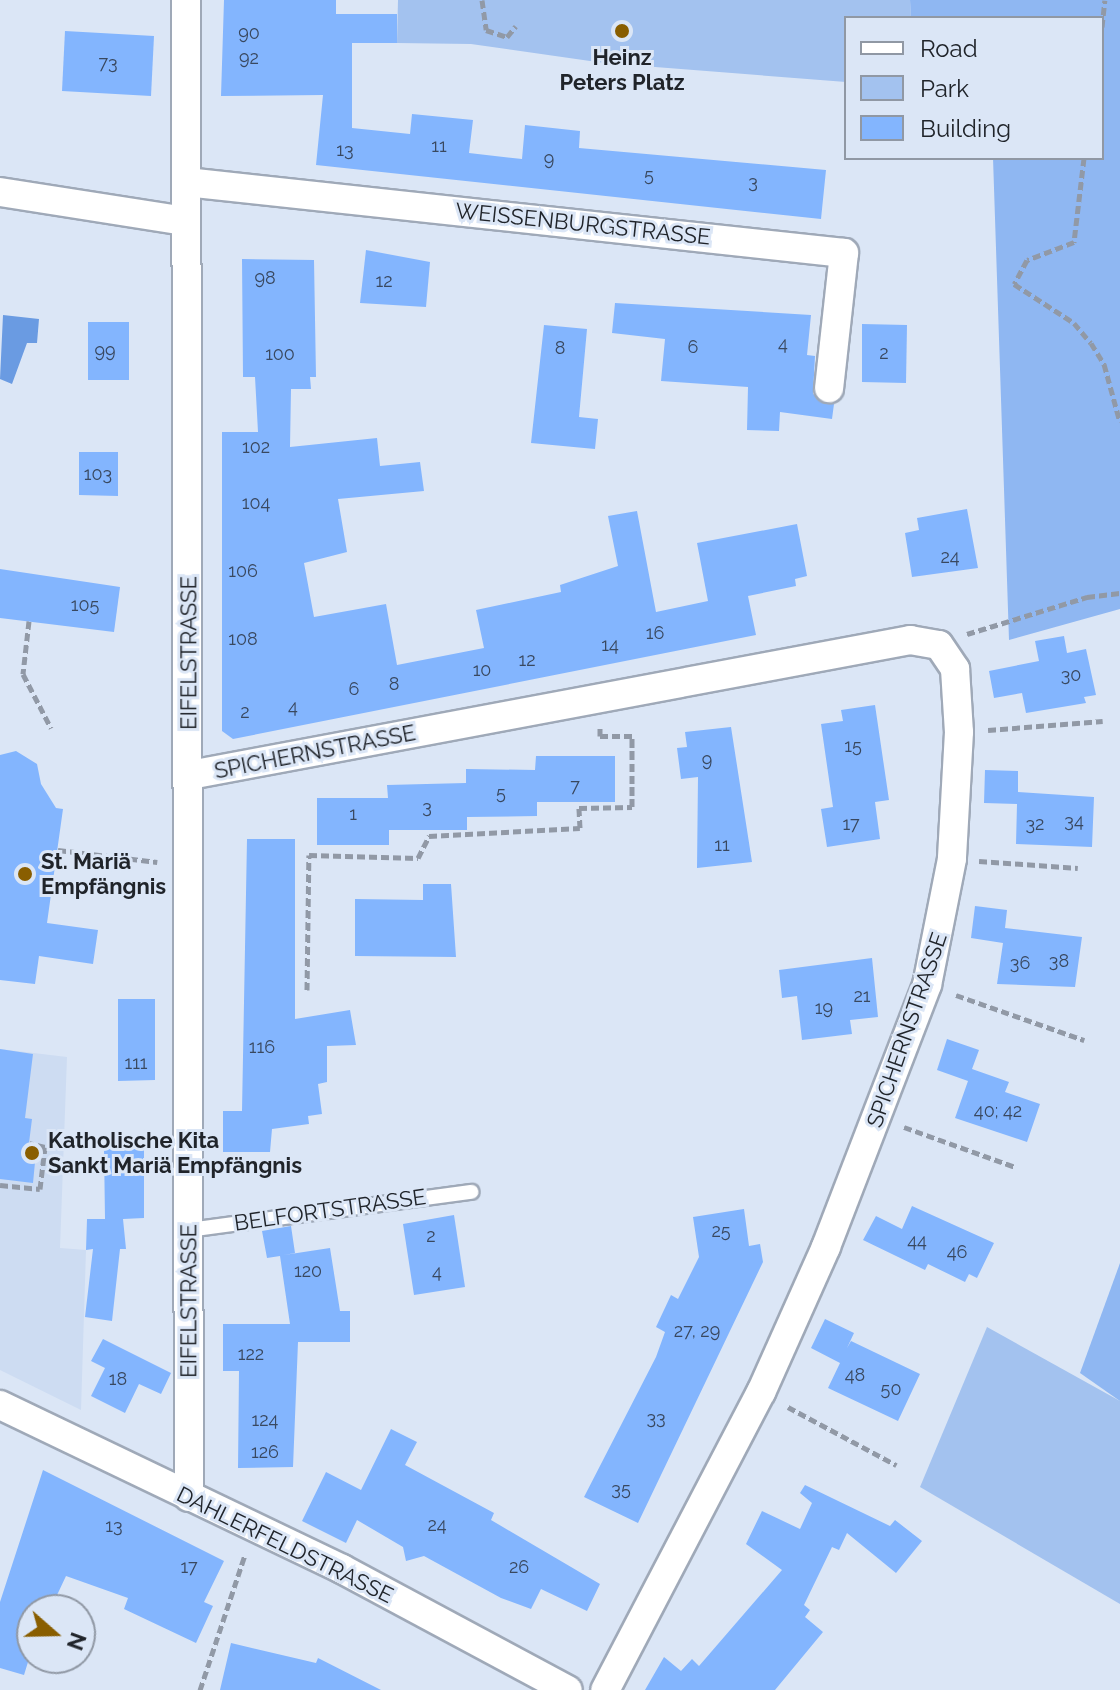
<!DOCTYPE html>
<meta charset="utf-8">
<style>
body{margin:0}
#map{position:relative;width:1120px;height:1690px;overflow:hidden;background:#dbe6f6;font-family:Raleway,sans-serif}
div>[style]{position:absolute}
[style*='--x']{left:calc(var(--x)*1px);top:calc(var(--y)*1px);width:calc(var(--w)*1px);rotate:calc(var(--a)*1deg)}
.built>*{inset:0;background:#cddcf2}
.green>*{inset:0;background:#a3c2ef}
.forest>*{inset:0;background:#8fb7f2}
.water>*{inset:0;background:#6a9be2}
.building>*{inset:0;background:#83b5fe}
.path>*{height:5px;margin-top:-2.5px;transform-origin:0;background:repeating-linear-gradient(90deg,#9199a6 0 8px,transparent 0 12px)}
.roads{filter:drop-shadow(2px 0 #9fa9b8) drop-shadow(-2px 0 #9fa9b8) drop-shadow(0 2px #9fa9b8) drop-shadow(0 -2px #9fa9b8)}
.service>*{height:14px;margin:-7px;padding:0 7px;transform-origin:7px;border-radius:7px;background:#fff}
.minor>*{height:28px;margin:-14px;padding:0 14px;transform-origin:14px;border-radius:14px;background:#fff}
.dots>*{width:22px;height:22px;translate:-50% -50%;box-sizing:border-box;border:4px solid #dbe6f6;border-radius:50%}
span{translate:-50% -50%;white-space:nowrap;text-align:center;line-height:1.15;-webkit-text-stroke:6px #dbe6f6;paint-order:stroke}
.number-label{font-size:18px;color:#39485f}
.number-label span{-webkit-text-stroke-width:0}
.poi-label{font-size:22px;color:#20242a;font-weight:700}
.left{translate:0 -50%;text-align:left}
.street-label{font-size:22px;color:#20242a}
.legend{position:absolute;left:844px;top:16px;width:260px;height:144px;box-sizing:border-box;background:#dbe6f6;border:2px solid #9098a4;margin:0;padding:10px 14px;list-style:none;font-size:24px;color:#20242a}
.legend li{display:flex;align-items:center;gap:16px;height:40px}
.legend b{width:40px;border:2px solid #9098a4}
.north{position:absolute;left:16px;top:1594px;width:80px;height:80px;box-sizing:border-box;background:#dbe6f6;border:2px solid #9098a4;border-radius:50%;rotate:110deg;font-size:22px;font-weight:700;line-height:32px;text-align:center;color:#20242a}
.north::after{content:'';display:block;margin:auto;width:28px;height:36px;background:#895e00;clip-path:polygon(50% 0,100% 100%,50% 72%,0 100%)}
</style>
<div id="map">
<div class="built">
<i style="clip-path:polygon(0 1049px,67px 1057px,60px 1248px,86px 1250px,81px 1410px,0 1370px)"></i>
</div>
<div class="green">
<i style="clip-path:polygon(398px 0,910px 0,911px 18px,846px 18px,846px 82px,604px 63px,471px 44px,397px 43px)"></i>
<i style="clip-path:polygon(987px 1327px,1120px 1401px,1120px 1604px,920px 1487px)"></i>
</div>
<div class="forest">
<i style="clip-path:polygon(910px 0,1120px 0,1120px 609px,1009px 640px,993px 158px,1102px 158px,1102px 18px,911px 18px)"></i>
<i style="clip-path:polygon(1120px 1263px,1120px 1401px,1080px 1373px)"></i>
</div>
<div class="water">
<i style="clip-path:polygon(3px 315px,39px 319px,37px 343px,27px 343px,12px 384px,0 379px)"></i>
</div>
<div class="building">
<i style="clip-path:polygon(224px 0,336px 0,336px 14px,397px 14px,397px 43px,352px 43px,352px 128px,410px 134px,412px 114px,473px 120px,469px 153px,522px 159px,525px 125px,580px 131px,579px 148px,826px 170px,821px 219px,316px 165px,323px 95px,221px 96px)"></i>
<i style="clip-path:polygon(65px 31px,154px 36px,151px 96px,62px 91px)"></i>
<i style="clip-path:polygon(366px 250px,430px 262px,426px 307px,360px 303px)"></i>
<i style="clip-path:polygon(242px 259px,314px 260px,316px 377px,310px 377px,311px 389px,291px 389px,290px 447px,377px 438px,380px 466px,420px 462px,424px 491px,338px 499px,347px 552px,304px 563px,314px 617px,386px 604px,397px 665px,484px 648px,476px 610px,561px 592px,560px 585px,618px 566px,608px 516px,637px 511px,656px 612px,708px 601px,697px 543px,797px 524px,807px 576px,795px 579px,796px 586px,748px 596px,756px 635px,233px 739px,222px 731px,222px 432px,258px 432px,255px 377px,243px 377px)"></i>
<i style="clip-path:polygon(615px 303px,811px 315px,807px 355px,815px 356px,813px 394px,834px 404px,832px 419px,780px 412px,779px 431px,747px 430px,748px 387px,661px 381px,665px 339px,612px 333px)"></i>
<i style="clip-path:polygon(88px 322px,129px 322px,129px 380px,88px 380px)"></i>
<i style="clip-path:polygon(862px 324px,907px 325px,906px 383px,862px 382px)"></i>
<i style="clip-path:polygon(544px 325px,587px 329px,579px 417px,598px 419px,595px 449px,531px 443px)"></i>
<i style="clip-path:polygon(79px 452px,118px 452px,118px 496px,79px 495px)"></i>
<i style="clip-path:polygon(967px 509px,978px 568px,912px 577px,905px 533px,919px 530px,917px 518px)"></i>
<i style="clip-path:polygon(0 569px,120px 587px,114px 632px,0 618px)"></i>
<i style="clip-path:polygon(1064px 636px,1067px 653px,1086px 649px,1096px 695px,1084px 697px,1086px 703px,1026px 713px,1022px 693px,994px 698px,989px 671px,1039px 661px,1035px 641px)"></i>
<i style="clip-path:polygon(875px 705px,889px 800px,875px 802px,880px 839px,827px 847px,821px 809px,833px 807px,821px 724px,843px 721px,841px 710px)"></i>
<i style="clip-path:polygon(731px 727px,752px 862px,697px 868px,698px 777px,681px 779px,677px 748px,687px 747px,685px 732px)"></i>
<i style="clip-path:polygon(16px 751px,37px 764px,41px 784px,56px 808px,63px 809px,47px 923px,98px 930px,93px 964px,39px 956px,35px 984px,0 980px,0 755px)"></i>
<i style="clip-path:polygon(536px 756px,615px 756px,615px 802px,537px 802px,537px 816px,467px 817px,467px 830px,389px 830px,389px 845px,317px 845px,317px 798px,388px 798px,387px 785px,466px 783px,466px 769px,535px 770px)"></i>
<i style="clip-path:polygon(985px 770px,1018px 771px,1018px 792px,1094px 797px,1092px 847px,1016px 844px,1017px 804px,984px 803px)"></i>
<i style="clip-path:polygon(247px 839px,295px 839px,295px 1019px,350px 1010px,356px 1045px,327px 1046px,327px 1082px,318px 1084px,322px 1114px,308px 1116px,309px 1124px,272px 1129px,270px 1152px,223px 1152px,223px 1111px,242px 1111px)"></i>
<i style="clip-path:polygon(423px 884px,451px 884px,456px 957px,355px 956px,355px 899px,423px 900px)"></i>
<i style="clip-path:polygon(975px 906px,1007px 910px,1005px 928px,1082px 937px,1075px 987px,997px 984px,1003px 943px,971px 938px)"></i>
<i style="clip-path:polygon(872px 958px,878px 1017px,850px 1020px,852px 1034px,802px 1040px,797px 996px,782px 998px,779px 970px)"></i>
<i style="clip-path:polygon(118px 999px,155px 999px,155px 1080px,118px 1081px)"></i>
<i style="clip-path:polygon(947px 1039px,979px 1050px,972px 1069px,1009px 1082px,1005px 1092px,1040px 1104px,1027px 1142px,955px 1118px,968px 1081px,937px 1070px)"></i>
<i style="clip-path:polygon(0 1049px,33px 1054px,25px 1118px,32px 1119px,28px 1151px,36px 1152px,33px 1183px,0 1179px)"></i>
<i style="clip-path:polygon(104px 1149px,144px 1149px,144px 1218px,123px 1219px,126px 1249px,120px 1249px,112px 1321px,85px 1317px,93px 1249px,86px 1250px,87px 1219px,105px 1219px)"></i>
<i style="clip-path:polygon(912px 1206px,994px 1243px,977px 1278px,969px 1274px,965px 1282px,928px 1264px,925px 1270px,863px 1240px,876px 1216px,902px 1229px)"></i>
<i style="clip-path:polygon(744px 1209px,749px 1246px,760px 1244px,763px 1262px,638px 1523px,584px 1497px,656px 1357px,665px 1332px,656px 1327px,671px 1295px,678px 1299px,699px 1257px,693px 1217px)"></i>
<i style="clip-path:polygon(454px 1215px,465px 1287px,414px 1295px,403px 1224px)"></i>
<i style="clip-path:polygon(291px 1226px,295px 1253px,284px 1255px,330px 1248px,340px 1311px,350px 1311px,350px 1342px,298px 1342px,293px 1467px,238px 1468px,239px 1371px,223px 1371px,223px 1324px,290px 1324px,280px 1256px,267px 1258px,262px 1231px)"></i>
<i style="clip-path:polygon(825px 1319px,854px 1333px,847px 1348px,851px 1341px,920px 1374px,898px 1421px,828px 1388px,840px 1363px,811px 1348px)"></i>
<i style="clip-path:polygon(103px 1339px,171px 1373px,161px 1394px,139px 1384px,125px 1413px,91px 1396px,105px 1368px,91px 1361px)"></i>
<i style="clip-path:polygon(391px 1429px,417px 1442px,405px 1465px,494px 1513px,491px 1520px,600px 1584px,587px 1611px,541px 1589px,531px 1609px,501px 1598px,424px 1556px,406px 1561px,403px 1547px,357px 1520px,346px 1543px,302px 1521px,326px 1472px,361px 1490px)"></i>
<i style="clip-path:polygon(43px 1470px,224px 1561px,204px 1602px,213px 1606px,196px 1643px,124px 1609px,128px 1598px,66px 1576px,50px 1610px,32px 1610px,32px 1649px,24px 1675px,0 1668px,0 1602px)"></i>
<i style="clip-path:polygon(805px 1485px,890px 1526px,895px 1520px,922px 1541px,896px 1573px,847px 1533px,839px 1550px,832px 1547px,804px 1605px,810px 1610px,805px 1617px,823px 1632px,775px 1690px,645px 1690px,664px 1657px,681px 1671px,692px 1659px,699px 1666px,782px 1570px,746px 1544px,762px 1511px,800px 1529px,812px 1503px,800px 1493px)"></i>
<i style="clip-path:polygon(231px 1643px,316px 1663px,318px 1658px,381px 1690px,220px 1690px)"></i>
</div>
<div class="path">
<i style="--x:482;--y:0;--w:30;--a:82"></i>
<i style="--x:486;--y:30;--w:22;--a:18"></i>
<i style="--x:507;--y:37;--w:14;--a:-51"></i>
<i style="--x:1102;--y:27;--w:27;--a:-84"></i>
<i style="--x:1084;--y:158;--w:85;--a:96.8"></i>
<i style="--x:1074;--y:242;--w:50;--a:159"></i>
<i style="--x:1027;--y:260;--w:27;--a:118"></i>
<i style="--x:1014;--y:284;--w:72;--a:33"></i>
<i style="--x:1074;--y:323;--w:26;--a:50"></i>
<i style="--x:1091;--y:343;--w:25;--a:58"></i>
<i style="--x:1104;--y:364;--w:60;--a:74.6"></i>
<i style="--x:29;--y:621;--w:53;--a:96.5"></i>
<i style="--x:23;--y:674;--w:61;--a:62.6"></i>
<i style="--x:967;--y:634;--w:126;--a:-17.1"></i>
<i style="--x:1087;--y:597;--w:33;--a:-7"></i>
<i style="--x:988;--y:730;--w:115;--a:-4.5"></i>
<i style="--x:58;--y:850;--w:100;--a:6.9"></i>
<i style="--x:979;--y:861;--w:99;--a:4"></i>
<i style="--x:307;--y:990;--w:135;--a:-89.2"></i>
<i style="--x:309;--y:855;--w:109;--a:1.6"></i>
<i style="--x:418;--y:858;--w:25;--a:-63"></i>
<i style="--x:429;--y:836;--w:151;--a:-3"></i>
<i style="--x:580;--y:828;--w:20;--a:-93"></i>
<i style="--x:579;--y:808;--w:53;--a:-1.1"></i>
<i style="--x:632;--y:807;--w:71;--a:-90"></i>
<i style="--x:632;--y:736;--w:32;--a:180"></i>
<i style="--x:600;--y:736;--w:9;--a:-90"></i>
<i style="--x:956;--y:995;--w:136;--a:19.4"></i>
<i style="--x:904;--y:1127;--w:118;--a:19.8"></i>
<i style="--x:0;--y:1185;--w:40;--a:5.7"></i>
<i style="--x:40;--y:1189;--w:42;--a:-83.2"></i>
<i style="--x:45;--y:1147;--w:16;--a:-166"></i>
<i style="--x:788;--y:1407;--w:123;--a:28.2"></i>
<i style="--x:200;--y:1690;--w:142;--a:-71.6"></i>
</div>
<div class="roads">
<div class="service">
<i style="--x:189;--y:1230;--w:285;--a:-7.7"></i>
</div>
<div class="minor">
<i style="--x:186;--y:0;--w:1497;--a:89.89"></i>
<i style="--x:186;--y:182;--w:662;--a:6.16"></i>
<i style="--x:844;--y:253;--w:136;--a:96.3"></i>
<i style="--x:0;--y:192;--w:188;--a:8.9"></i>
<i style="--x:190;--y:775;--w:733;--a:-10.62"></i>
<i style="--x:910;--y:640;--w:29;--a:10"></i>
<i style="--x:939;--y:645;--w:29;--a:56"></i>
<i style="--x:955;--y:669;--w:63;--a:86.4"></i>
<i style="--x:959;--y:732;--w:127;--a:93.2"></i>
<i style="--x:952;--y:859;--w:128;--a:101.2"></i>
<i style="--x:927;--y:985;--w:281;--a:111.1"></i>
<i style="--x:826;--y:1247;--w:159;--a:114.1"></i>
<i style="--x:761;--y:1392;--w:336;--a:117.6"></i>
<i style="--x:0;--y:1405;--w:379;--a:25.6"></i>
<i style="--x:342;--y:1569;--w:256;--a:28.2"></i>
</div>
</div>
<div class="dots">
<i style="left:622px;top:31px;background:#895e00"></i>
<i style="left:25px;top:874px;background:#895e00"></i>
<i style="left:32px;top:1153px;background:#895e00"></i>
</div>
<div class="number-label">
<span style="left:249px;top:33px">90</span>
<span style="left:249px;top:58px">92</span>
<span style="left:108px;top:63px">73</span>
<span style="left:439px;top:146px">11</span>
<span style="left:345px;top:150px">13</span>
<span style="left:549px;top:159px">9</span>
<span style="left:649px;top:175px">5</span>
<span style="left:753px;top:182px">3</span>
<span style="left:265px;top:278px">98</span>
<span style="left:384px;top:281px">12</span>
<span style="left:783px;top:344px">4</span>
<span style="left:693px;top:347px">6</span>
<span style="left:560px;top:348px">8</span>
<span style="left:105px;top:351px">99</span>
<span style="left:884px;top:353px">2</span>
<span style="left:280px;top:354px">100</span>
<span style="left:256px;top:447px">102</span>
<span style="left:98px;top:474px">103</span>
<span style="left:256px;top:503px">104</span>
<span style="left:950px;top:557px">24</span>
<span style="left:243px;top:571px">106</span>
<span style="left:85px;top:605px">105</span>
<span style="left:655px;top:633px">16</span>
<span style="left:243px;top:639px">108</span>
<span style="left:610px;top:645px">14</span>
<span style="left:527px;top:660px">12</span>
<span style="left:482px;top:670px">10</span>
<span style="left:1071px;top:675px">30</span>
<span style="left:394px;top:684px">8</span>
<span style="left:354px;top:689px">6</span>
<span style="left:293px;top:707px">4</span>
<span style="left:245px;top:712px">2</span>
<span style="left:853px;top:746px">15</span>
<span style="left:707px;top:760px">9</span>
<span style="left:575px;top:786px">7</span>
<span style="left:501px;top:793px">5</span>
<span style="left:427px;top:807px">3</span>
<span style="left:353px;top:814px">1</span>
<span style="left:1074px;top:821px">34</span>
<span style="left:851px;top:824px">17</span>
<span style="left:1035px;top:824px">32</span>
<span style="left:722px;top:845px">11</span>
<span style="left:1059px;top:961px">38</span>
<span style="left:1020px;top:963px">36</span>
<span style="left:862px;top:996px">21</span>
<span style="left:824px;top:1008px">19</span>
<span style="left:262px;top:1047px">116</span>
<span style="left:136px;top:1063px">111</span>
<span style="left:998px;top:1111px">40; 42</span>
<span style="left:721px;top:1231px">25</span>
<span style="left:431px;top:1236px">2</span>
<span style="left:917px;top:1241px">44</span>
<span style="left:957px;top:1252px">46</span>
<span style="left:308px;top:1271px">120</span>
<span style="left:437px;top:1272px">4</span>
<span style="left:697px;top:1331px">27, 29</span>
<span style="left:251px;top:1354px">122</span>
<span style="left:855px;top:1375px">48</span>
<span style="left:118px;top:1379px">18</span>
<span style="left:891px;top:1389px">50</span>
<span style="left:656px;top:1418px">33</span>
<span style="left:265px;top:1420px">124</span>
<span style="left:265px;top:1452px">126</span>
<span style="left:621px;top:1489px">35</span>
<span style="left:437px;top:1525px">24</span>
<span style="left:114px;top:1526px">13</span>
<span style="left:189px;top:1567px">17</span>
<span style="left:519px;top:1567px">26</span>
</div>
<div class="poi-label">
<span style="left:622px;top:70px">Heinz<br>Peters Platz</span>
<span class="left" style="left:41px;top:874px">St. Mariä<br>Empfängnis</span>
<span class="left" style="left:48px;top:1153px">Katholische Kita<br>Sankt Mariä Empfängnis</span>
</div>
<div class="street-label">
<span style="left:583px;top:224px;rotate:6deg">WEISSENBURGSTRASSE</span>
<span style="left:189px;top:653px;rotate:-90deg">EIFELSTRASSE</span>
<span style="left:315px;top:752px;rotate:-11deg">SPICHERNSTRASSE</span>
<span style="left:907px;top:1030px;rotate:-71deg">SPICHERNSTRASSE</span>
<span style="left:330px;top:1210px;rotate:-8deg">BELFORTSTRASSE</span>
<span style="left:189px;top:1301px;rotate:-90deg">EIFELSTRASSE</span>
<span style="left:285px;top:1545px;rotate:26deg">DAHLERFELDSTRASSE</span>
</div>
<ul class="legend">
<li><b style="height:10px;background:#fff"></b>Road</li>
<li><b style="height:22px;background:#a3c2ef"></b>Park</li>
<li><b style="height:22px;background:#83b5fe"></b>Building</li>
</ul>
<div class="north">N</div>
</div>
